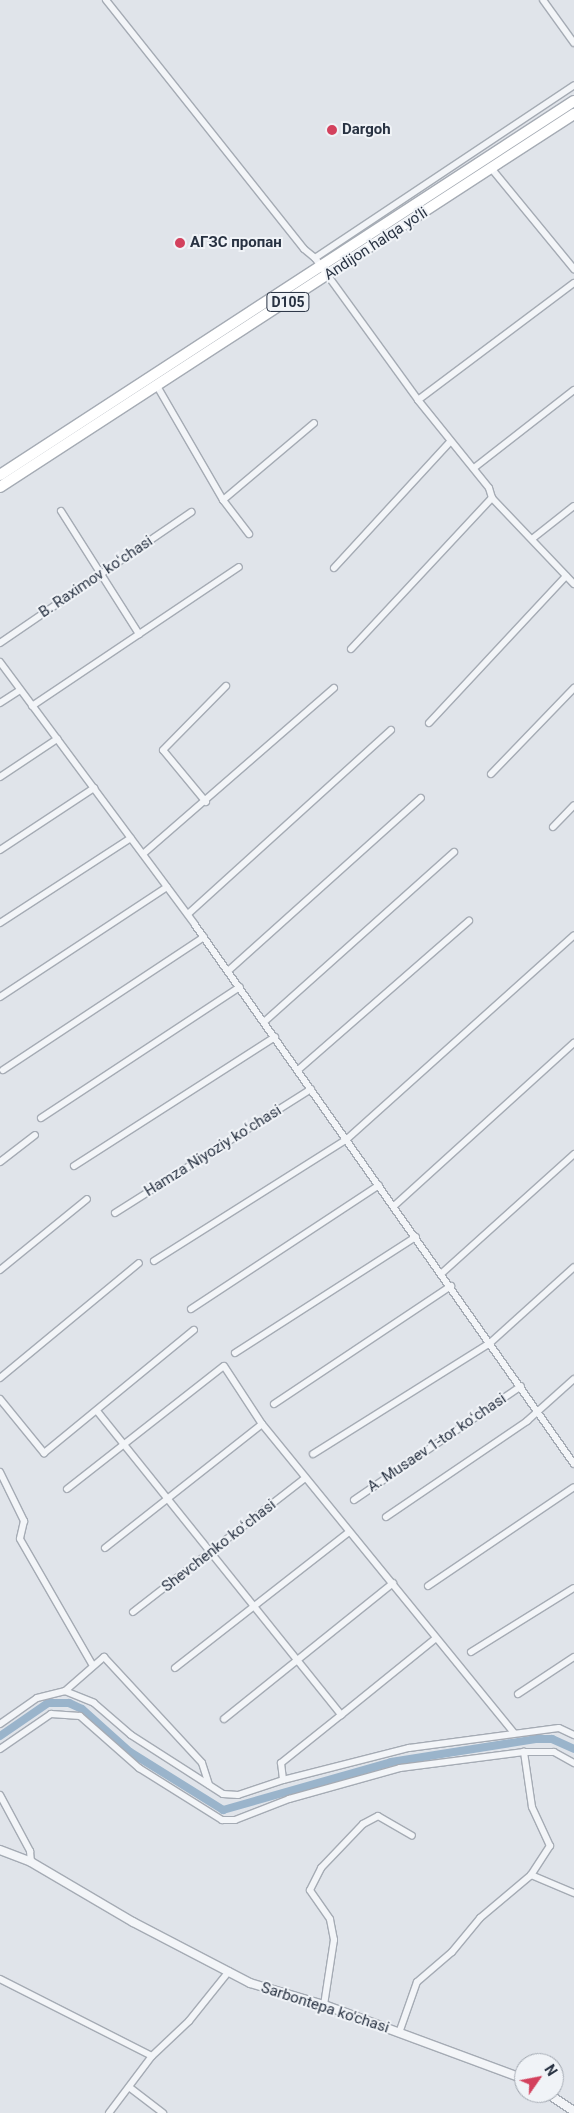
<!DOCTYPE html>
<meta charset="utf-8">
<style>
body{margin:0}
#map{position:relative;width:574px;height:2113px;overflow:hidden;background:#e0e4ea;font-family:Roboto,sans-serif}
div>[style]{position:absolute}
[style*='--x']{left:calc(var(--x)*1px);top:calc(var(--y)*1px);width:calc(var(--w)*1px);rotate:calc(var(--a)*1deg)}
.canal>*{height:8px;margin:-4px;padding:0 4px;transform-origin:4px;border-radius:4px;background:#9ab4cb}
.roads{filter:drop-shadow(1px 0 #a5abb4) drop-shadow(-1px 0 #a5abb4) drop-shadow(0 1px #a5abb4) drop-shadow(0 -1px #a5abb4)}
.minor>*{height:6px;margin:-3px;padding:0 3px;transform-origin:3px;border-radius:3px;background:#f3f5f8}
.tertiary>*{height:8px;margin:-4px;padding:0 4px;transform-origin:4px;border-radius:4px;background:#f3f5f8}
.trunk>*{height:10px;margin:-5px;padding:0 5px;transform-origin:5px;border-radius:5px;background:#fff}
.dots>*{width:14px;height:14px;translate:-50% -50%;box-sizing:border-box;border:2px solid #f0f3f7;border-radius:50%}
span{translate:-50% -50%;white-space:nowrap;text-align:center;line-height:1.15;-webkit-text-stroke:4px #f0f3f7;paint-order:stroke}
.shield-label span{padding:1px 4px;background:#f0f3f7;border:1px solid;border-radius:4px;-webkit-text-stroke-width:0}
.shield-label{font-size:14px;color:#283242;font-weight:700}
.poi-label{font-size:15px;color:#283242;font-weight:700}
.left{translate:0 -50%;text-align:left}
.street-label{font-size:15px;color:#283242}
.north{position:absolute;left:514px;top:2053px;width:50px;height:50px;box-sizing:border-box;background:#f0f3f7;border:1px solid #a0a6af;border-radius:50%;rotate:57deg;font-size:14px;font-weight:700;line-height:20px;text-align:center;color:#283242}
.north::after{content:'';display:block;margin:auto;width:18px;height:22px;background:#d3415d;clip-path:polygon(50% 0,100% 100%,50% 72%,0 100%)}
</style>
<div id="map">
<div class="canal">
<i style="--x:0;--y:1736;--w:58;--a:-34.5"></i>
<i style="--x:48;--y:1703;--w:21;--a:0"></i>
<i style="--x:69;--y:1703;--w:14;--a:25"></i>
<i style="--x:82;--y:1709;--w:64;--a:41.9"></i>
<i style="--x:130;--y:1752;--w:110;--a:31.9"></i>
<i style="--x:223;--y:1810;--w:175;--a:-15.9"></i>
<i style="--x:391;--y:1762;--w:148;--a:-9"></i>
<i style="--x:537;--y:1739;--w:15;--a:0"></i>
<i style="--x:552;--y:1739;--w:24;--a:24"></i>
</div>
<div class="roads">
<div class="minor">
<i style="--x:106;--y:0;--w:318;--a:51.5"></i>
<i style="--x:304;--y:249;--w:14;--a:39"></i>
<i style="--x:315;--y:258;--w:175;--a:54"></i>
<i style="--x:418;--y:400;--w:113;--a:51.1"></i>
<i style="--x:489;--y:488;--w:10;--a:73"></i>
<i style="--x:492;--y:498;--w:119;--a:46.4"></i>
<i style="--x:543;--y:0;--w:53;--a:54.2"></i>
<i style="--x:491;--y:168;--w:131;--a:50.6"></i>
<i style="--x:315;--y:258;--w:311;--a:-33.7"></i>
<i style="--x:157;--y:386;--w:132;--a:59.9"></i>
<i style="--x:223;--y:500;--w:43;--a:52.6"></i>
<i style="--x:418;--y:400;--w:195;--a:-36.9"></i>
<i style="--x:474;--y:468;--w:127;--a:-38"></i>
<i style="--x:223;--y:500;--w:119;--a:-40.2"></i>
<i style="--x:61;--y:511;--w:146;--a:57.6"></i>
<i style="--x:532;--y:539;--w:53;--a:-38.2"></i>
<i style="--x:334;--y:568;--w:171;--a:-47.4"></i>
<i style="--x:0;--y:643;--w:232;--a:-34.4"></i>
<i style="--x:351;--y:649;--w:207;--a:-47"></i>
<i style="--x:0;--y:662;--w:327;--a:53.4"></i>
<i style="--x:195;--y:925;--w:659;--a:54.89"></i>
<i style="--x:0;--y:703;--w:24;--a:-33"></i>
<i style="--x:32;--y:706;--w:249;--a:-33.9"></i>
<i style="--x:429;--y:723;--w:201;--a:-47"></i>
<i style="--x:491;--y:774;--w:120;--a:-46"></i>
<i style="--x:0;--y:777;--w:69;--a:-33.7"></i>
<i style="--x:206;--y:802;--w:67;--a:-129.6"></i>
<i style="--x:163;--y:750;--w:90;--a:-45.5"></i>
<i style="--x:553;--y:827;--w:30;--a:-46"></i>
<i style="--x:0;--y:850;--w:113;--a:-33.4"></i>
<i style="--x:143;--y:854;--w:253;--a:-41"></i>
<i style="--x:188;--y:914;--w:274;--a:-42.2"></i>
<i style="--x:0;--y:923;--w:156;--a:-33"></i>
<i style="--x:228;--y:971;--w:259;--a:-41.9"></i>
<i style="--x:0;--y:997;--w:200;--a:-33.4"></i>
<i style="--x:264;--y:1022;--w:255;--a:-41.8"></i>
<i style="--x:3;--y:1070;--w:241;--a:-33.5"></i>
<i style="--x:298;--y:1070;--w:227;--a:-41.1"></i>
<i style="--x:41;--y:1118;--w:238;--a:-33.4"></i>
<i style="--x:0;--y:1162;--w:44;--a:-37.6"></i>
<i style="--x:74;--y:1166;--w:239;--a:-32.7"></i>
<i style="--x:394;--y:1206;--w:243;--a:-42.2"></i>
<i style="--x:115;--y:1213;--w:232;--a:-32.3"></i>
<i style="--x:154;--y:1261;--w:228;--a:-32.3"></i>
<i style="--x:347;--y:1139;--w:305;--a:-41.9"></i>
<i style="--x:0;--y:1270;--w:112;--a:-39.2"></i>
<i style="--x:442;--y:1273;--w:178;--a:-42"></i>
<i style="--x:191;--y:1309;--w:225;--a:-33.4"></i>
<i style="--x:235;--y:1353;--w:215;--a:-32.7"></i>
<i style="--x:0;--y:1378;--w:180;--a:-39.6"></i>
<i style="--x:0;--y:1399;--w:70;--a:50.8"></i>
<i style="--x:44;--y:1453;--w:194;--a:-39.4"></i>
<i style="--x:274;--y:1404;--w:213;--a:-33.7"></i>
<i style="--x:97;--y:1411;--w:390;--a:51.2"></i>
<i style="--x:341;--y:1715;--w:122;--a:-39"></i>
<i style="--x:313;--y:1454;--w:209;--a:-32.1"></i>
<i style="--x:490;--y:1343;--w:113;--a:-42.1"></i>
<i style="--x:0;--y:1472;--w:55;--a:63.9"></i>
<i style="--x:24;--y:1521;--w:18;--a:103"></i>
<i style="--x:20;--y:1539;--w:144;--a:60.1"></i>
<i style="--x:67;--y:1489;--w:199;--a:-38.1"></i>
<i style="--x:224;--y:1366;--w:69;--a:56.8"></i>
<i style="--x:262;--y:1424;--w:399;--a:50.8"></i>
<i style="--x:354;--y:1500;--w:202;--a:-34.3"></i>
<i style="--x:386;--y:1517;--w:171;--a:-34.2"></i>
<i style="--x:527;--y:1421;--w:63;--a:-41.8"></i>
<i style="--x:105;--y:1548;--w:200;--a:-38.3"></i>
<i style="--x:428;--y:1586;--w:176;--a:-34.1"></i>
<i style="--x:133;--y:1612;--w:218;--a:-37.9"></i>
<i style="--x:471;--y:1652;--w:121;--a:-31.9"></i>
<i style="--x:175;--y:1668;--w:221;--a:-38"></i>
<i style="--x:65;--y:1691;--w:31;--a:22"></i>
<i style="--x:94;--y:1703;--w:49;--a:40.9"></i>
<i style="--x:131;--y:1735;--w:109;--a:32.7"></i>
<i style="--x:223;--y:1794;--w:15;--a:4"></i>
<i style="--x:238;--y:1795;--w:47;--a:-18.4"></i>
<i style="--x:518;--y:1694;--w:67;--a:-33.5"></i>
<i style="--x:341;--y:1715;--w:77;--a:141.3"></i>
<i style="--x:281;--y:1763;--w:17;--a:83"></i>
<i style="--x:283;--y:1780;--w:130;--a:-14.3"></i>
<i style="--x:409;--y:1748;--w:151;--a:-7.6"></i>
<i style="--x:559;--y:1728;--w:17;--a:25"></i>
<i style="--x:224;--y:1719;--w:217;--a:-38.8"></i>
<i style="--x:0;--y:1724;--w:45;--a:-35.1"></i>
<i style="--x:37;--y:1698;--w:29;--a:-14"></i>
<i style="--x:65;--y:1691;--w:52;--a:-41.1"></i>
<i style="--x:104;--y:1657;--w:144;--a:47.2"></i>
<i style="--x:202;--y:1763;--w:23;--a:72"></i>
<i style="--x:0;--y:1749;--w:62;--a:-34.5"></i>
<i style="--x:51;--y:1714;--w:29;--a:4"></i>
<i style="--x:80;--y:1716;--w:79;--a:41.4"></i>
<i style="--x:139;--y:1768;--w:98;--a:32.1"></i>
<i style="--x:222;--y:1820;--w:13;--a:0"></i>
<i style="--x:235;--y:1820;--w:58;--a:-21.3"></i>
<i style="--x:289;--y:1799;--w:115;--a:-15.6"></i>
<i style="--x:400;--y:1768;--w:125;--a:-7.4"></i>
<i style="--x:0;--y:1795;--w:64;--a:61.8"></i>
<i style="--x:30;--y:1851;--w:11;--a:85"></i>
<i style="--x:531;--y:1875;--w:47;--a:22.7"></i>
<i style="--x:0;--y:1979;--w:170;--a:26.9"></i>
<i style="--x:324;--y:2005;--w:66;--a:-81.3"></i>
<i style="--x:334;--y:1940;--w:21;--a:-101"></i>
<i style="--x:330;--y:1919;--w:35;--a:-125"></i>
<i style="--x:310;--y:1890;--w:25;--a:-63"></i>
<i style="--x:321;--y:1868;--w:61;--a:-46.3"></i>
<i style="--x:363;--y:1824;--w:17;--a:-28"></i>
<i style="--x:378;--y:1816;--w:39;--a:30"></i>
<i style="--x:399;--y:2033;--w:54;--a:-70.6"></i>
<i style="--x:417;--y:1982;--w:46;--a:-40.6"></i>
<i style="--x:452;--y:1952;--w:44;--a:-50.5"></i>
<i style="--x:480;--y:1918;--w:67;--a:-40.1"></i>
<i style="--x:531;--y:1875;--w:35;--a:-57"></i>
<i style="--x:550;--y:1846;--w:43;--a:-114.8"></i>
<i style="--x:532;--y:1807;--w:56;--a:-98.3"></i>
<i style="--x:524;--y:1752;--w:30;--a:0"></i>
<i style="--x:554;--y:1752;--w:23;--a:29"></i>
<i style="--x:129;--y:2087;--w:43;--a:37.4"></i>
<i style="--x:109;--y:2113;--w:71;--a:-53"></i>
<i style="--x:152;--y:2056;--w:51;--a:-43.4"></i>
<i style="--x:189;--y:2021;--w:64;--a:-51.3"></i>
</div>
<div class="tertiary">
<i style="--x:0;--y:1850;--w:33;--a:21"></i>
<i style="--x:31;--y:1862;--w:118;--a:30.5"></i>
<i style="--x:133;--y:1922;--w:132;--a:27.5"></i>
<i style="--x:250;--y:1983;--w:77;--a:16.6"></i>
<i style="--x:324;--y:2005;--w:213;--a:20.3"></i>
<i style="--x:547;--y:2093;--w:32;--a:34"></i>
</div>
<div class="trunk">
<i style="--x:0;--y:475;--w:685;--a:-33.09"></i>
<i style="--x:0;--y:487;--w:685;--a:-33.02"></i>
</div>
</div>
<div class="dots">
<i style="left:332px;top:130px;background:#d3415d"></i>
<i style="left:180px;top:243px;background:#d3415d"></i>
</div>
<div class="shield-label">
<span style="left:288px;top:302px">D105</span>
</div>
<div class="poi-label">
<span class="left" style="left:342px;top:130px">Dargoh</span>
<span class="left" style="left:190px;top:243px">АГЗС пропан</span>
</div>
<div class="street-label">
<span style="left:376px;top:244px;rotate:-33deg">Andijon halqa yo‘li</span>
<span style="left:96px;top:577px;rotate:-34deg">B. Raximov koʻchasi</span>
<span style="left:213px;top:1151px;rotate:-32deg">Hamza Niyoziy koʻchasi</span>
<span style="left:437px;top:1443px;rotate:-34deg">A. Musaev 1-tor koʻchasi</span>
<span style="left:219px;top:1546px;rotate:-38deg">Shevchenko koʻchasi</span>
<span style="left:325px;top:2008px;rotate:18deg">Sarbontepa ko'chasi</span>
</div>
<div class="north">N</div>
</div>
